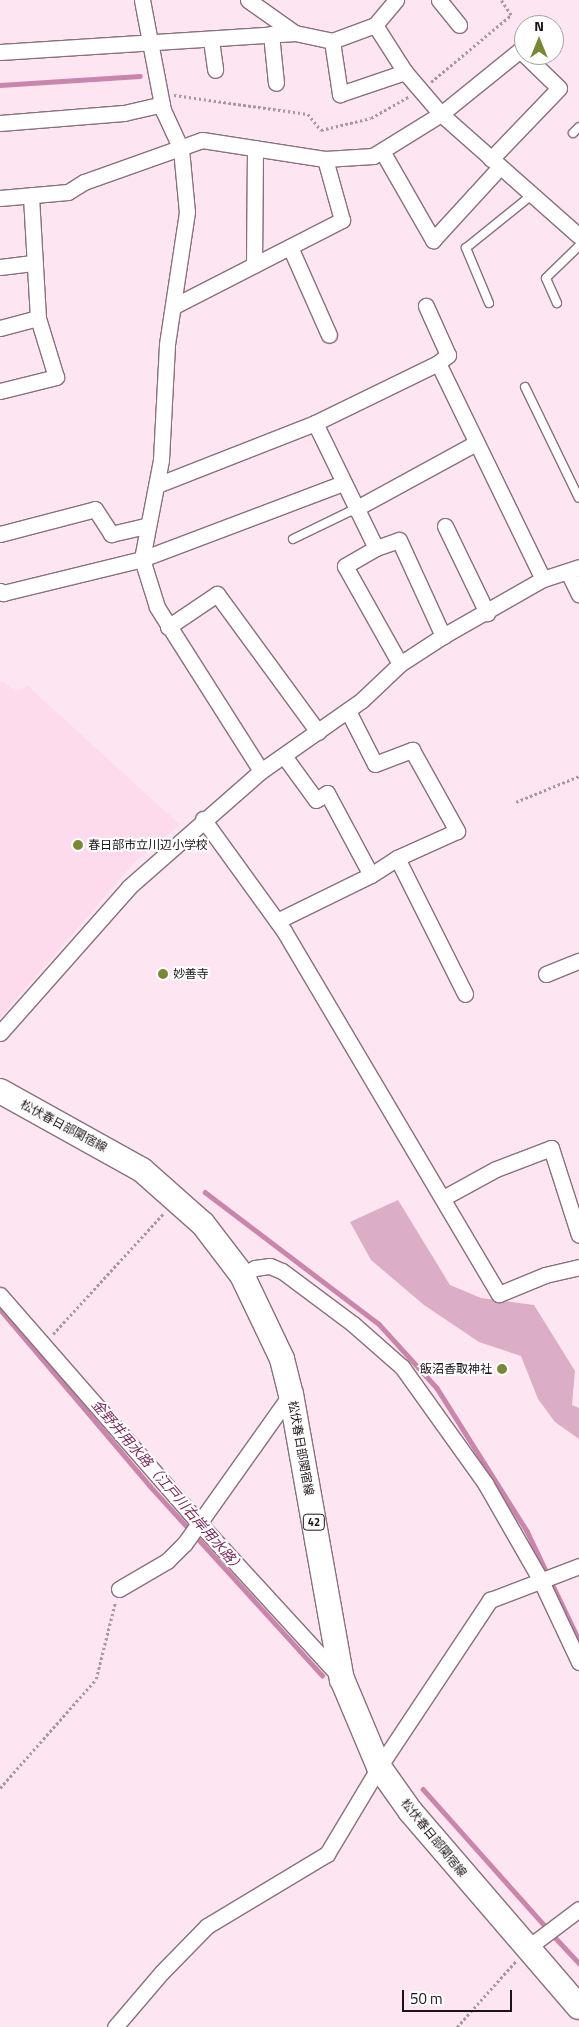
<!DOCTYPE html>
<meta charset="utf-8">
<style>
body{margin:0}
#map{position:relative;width:579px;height:2027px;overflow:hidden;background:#fde6f2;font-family:"Titillium Web","Noto Sans JP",sans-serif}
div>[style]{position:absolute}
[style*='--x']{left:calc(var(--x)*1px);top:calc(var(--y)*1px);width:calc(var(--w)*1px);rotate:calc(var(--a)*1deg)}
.built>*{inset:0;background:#fedaed}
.green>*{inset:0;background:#dcaec6}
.stream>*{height:4.5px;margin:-2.25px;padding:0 2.25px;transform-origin:2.25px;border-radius:2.25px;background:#ca85ab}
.path>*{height:2.5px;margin-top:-1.25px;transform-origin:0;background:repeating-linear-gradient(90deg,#a897a0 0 2.5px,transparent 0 5px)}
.roads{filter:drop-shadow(1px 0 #89707d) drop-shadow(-1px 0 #89707d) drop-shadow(0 1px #89707d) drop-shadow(0 -1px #89707d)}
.lane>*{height:8px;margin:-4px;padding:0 4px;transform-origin:4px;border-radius:4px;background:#fff}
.street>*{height:15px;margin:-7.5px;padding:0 7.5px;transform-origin:7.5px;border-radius:7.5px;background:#fff}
.primary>*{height:24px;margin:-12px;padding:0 12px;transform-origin:12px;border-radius:12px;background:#fff}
.dots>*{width:14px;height:14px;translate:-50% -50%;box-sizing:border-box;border:2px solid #fff;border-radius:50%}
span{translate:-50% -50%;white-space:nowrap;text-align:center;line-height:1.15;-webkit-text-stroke:4px #fff;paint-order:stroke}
.shield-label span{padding:1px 4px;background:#fff;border:1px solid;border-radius:4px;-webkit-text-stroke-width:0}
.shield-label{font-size:11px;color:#1c1318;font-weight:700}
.poi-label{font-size:12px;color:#1c1318}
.left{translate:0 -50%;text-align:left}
.right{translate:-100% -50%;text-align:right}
.street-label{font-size:12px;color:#1c1318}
.water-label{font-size:14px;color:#7a295b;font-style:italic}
.north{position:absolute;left:514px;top:15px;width:50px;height:50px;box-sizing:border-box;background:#fff;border:1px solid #a4a1a3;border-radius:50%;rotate:0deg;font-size:14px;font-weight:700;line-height:20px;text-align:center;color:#1c1318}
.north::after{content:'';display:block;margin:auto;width:18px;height:22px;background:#798837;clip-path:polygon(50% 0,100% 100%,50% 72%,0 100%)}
.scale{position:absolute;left:402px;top:1990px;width:110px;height:22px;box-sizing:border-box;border:2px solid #1c1318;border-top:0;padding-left:6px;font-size:15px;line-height:18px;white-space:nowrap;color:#1c1318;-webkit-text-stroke:4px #fff;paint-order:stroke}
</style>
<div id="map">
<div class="built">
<i style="clip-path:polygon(3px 681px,15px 692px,28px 686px,180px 825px,132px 865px,0 1018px,0 683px)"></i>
</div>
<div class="green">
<i style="clip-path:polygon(398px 1200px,450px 1285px,481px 1298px,534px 1305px,575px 1371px,572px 1405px,579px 1408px,579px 1439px,555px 1422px,538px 1399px,521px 1356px,479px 1342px,424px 1305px,371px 1260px,350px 1222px)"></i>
</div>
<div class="stream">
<i style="--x:0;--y:85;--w:140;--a:-3.7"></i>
<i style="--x:205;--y:1192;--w:218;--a:37.2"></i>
<i style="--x:379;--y:1324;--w:86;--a:47.8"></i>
<i style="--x:437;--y:1388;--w:169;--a:57.8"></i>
<i style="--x:527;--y:1531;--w:121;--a:64.5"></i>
<i style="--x:0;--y:1309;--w:232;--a:49.7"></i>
<i style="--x:150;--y:1486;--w:256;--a:47.7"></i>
<i style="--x:423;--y:1789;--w:186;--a:48.3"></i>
<i style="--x:552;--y:1934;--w:40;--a:47"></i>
</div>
<div class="path">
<i style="--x:431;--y:82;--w:104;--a:-39.9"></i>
<i style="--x:511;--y:15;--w:18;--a:-124"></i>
<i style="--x:174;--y:95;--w:135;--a:8.1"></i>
<i style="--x:308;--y:114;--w:21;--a:51"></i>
<i style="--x:321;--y:130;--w:51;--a:-13.5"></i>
<i style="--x:371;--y:118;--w:43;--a:-29.6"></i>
<i style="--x:516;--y:802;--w:68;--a:-22.4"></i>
<i style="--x:53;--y:1334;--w:164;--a:-47.5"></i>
<i style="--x:0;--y:1788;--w:145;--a:-48.6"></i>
<i style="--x:96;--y:1679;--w:78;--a:-76"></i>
<i style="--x:457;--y:2027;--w:89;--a:-48.2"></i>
</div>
<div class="roads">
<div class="lane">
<i style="--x:573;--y:133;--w:8;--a:-45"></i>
<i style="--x:489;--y:303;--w:60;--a:-112.7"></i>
<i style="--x:466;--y:248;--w:85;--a:-38.8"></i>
<i style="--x:557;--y:303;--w:27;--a:-114"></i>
<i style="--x:546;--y:278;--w:46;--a:-44.1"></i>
<i style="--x:525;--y:387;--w:123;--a:64.1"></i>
<i style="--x:293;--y:539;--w:69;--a:-25.8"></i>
</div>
<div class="street">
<i style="--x:142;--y:0;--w:112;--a:79.2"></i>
<i style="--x:163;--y:110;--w:43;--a:65.2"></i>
<i style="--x:181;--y:149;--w:63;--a:84.6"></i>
<i style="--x:187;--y:212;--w:134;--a:98.6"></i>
<i style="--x:167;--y:345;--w:115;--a:93"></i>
<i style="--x:161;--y:460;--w:101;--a:100.9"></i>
<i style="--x:142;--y:559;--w:50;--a:72.6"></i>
<i style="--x:157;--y:607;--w:194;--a:57.6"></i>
<i style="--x:248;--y:0;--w:57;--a:35.1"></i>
<i style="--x:439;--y:0;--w:32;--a:51"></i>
<i style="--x:375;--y:25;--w:56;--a:57.4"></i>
<i style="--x:405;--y:72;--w:55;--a:49.4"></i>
<i style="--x:441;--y:114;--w:184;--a:41.5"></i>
<i style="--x:271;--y:34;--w:49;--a:84.2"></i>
<i style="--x:211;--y:40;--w:30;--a:82"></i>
<i style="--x:332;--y:41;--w:54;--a:81.4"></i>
<i style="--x:340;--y:94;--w:69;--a:-18.7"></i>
<i style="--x:0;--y:52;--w:296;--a:-3.7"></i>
<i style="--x:295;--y:33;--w:38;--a:12"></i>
<i style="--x:332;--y:41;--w:46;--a:-20.4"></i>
<i style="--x:375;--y:25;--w:33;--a:-50"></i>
<i style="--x:0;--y:123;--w:124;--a:-4.6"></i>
<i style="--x:124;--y:113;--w:39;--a:-13"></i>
<i style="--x:382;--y:151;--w:103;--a:60.2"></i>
<i style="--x:433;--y:240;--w:99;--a:-47.5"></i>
<i style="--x:491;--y:159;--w:98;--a:-46.2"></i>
<i style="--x:559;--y:88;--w:47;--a:-135.9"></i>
<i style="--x:0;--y:198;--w:68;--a:-5"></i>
<i style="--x:68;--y:192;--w:19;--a:-32"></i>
<i style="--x:84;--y:182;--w:125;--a:-19.6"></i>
<i style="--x:202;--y:140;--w:124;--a:8.8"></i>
<i style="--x:325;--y:159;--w:48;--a:-3.6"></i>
<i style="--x:373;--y:156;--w:80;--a:-31.7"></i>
<i style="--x:441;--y:114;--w:102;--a:-39"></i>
<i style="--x:520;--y:50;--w:6;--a:45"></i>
<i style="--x:290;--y:247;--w:96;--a:66.1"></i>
<i style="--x:254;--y:265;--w:117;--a:-89.5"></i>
<i style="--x:0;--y:267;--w:35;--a:-7"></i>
<i style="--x:174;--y:306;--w:189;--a:-27.1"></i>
<i style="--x:342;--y:220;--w:63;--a:-105.6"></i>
<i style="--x:0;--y:328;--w:39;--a:-15"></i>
<i style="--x:438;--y:363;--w:240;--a:64.1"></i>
<i style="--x:0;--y:391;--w:58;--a:-14"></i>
<i style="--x:56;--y:377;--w:62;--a:-107"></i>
<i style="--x:38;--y:318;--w:123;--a:-93.3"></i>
<i style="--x:315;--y:423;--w:139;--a:64"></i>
<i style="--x:376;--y:548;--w:24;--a:-19"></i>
<i style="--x:399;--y:540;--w:106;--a:65.4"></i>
<i style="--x:157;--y:485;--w:170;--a:-21.4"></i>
<i style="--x:315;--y:423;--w:137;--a:-26"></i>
<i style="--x:438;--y:363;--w:13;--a:-39"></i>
<i style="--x:448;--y:355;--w:54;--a:-114.2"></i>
<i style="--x:355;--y:509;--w:138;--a:-28.6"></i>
<i style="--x:445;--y:526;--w:97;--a:64.2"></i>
<i style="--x:0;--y:534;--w:98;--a:-14.7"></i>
<i style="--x:95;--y:509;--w:30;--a:57"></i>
<i style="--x:111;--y:534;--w:37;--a:-13"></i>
<i style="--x:376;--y:548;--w:36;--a:150"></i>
<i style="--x:345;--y:566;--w:112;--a:60.7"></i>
<i style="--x:568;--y:572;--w:25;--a:64"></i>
<i style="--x:0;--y:591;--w:4;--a:34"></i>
<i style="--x:3;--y:593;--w:143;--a:-13.7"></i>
<i style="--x:142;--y:559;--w:215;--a:-20.7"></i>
<i style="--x:168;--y:627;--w:59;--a:-34"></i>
<i style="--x:217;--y:594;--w:171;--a:53.8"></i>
<i style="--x:348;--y:711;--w:59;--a:63"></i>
<i style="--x:375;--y:764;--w:40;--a:-21"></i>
<i style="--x:412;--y:750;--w:93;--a:60.9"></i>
<i style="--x:457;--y:831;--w:66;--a:155.8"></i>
<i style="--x:284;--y:756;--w:54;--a:54"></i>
<i style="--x:316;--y:800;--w:13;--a:-32"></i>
<i style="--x:327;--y:793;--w:93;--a:61.8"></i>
<i style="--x:203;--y:819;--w:138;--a:54.1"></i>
<i style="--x:284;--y:931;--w:422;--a:59.4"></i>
<i style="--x:499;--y:1294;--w:50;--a:-22.4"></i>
<i style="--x:545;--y:1275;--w:35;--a:-13"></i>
<i style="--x:277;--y:921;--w:105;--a:-26.1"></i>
<i style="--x:371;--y:875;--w:31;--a:-33"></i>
<i style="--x:397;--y:858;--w:152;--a:63.4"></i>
<i style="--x:546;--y:974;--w:35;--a:-22"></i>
<i style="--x:0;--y:1033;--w:195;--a:-48.5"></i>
<i style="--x:129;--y:887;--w:176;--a:-41.3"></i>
<i style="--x:261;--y:771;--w:123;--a:-35.1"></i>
<i style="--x:362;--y:700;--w:52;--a:-43.5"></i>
<i style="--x:400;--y:664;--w:51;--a:-33.1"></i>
<i style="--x:443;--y:636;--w:115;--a:-29.7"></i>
<i style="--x:543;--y:579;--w:38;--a:-18"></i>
<i style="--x:443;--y:1198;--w:60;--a:-28.7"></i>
<i style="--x:496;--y:1169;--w:59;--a:-20.9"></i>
<i style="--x:551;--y:1148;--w:91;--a:72.2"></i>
<i style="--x:242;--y:1275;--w:15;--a:-28"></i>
<i style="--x:255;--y:1268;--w:15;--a:-8"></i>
<i style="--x:270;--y:1266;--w:13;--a:23"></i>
<i style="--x:282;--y:1271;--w:89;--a:36.7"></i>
<i style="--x:353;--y:1324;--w:65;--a:41.3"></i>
<i style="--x:402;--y:1367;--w:143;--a:54.4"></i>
<i style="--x:485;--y:1483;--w:111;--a:60.2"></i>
<i style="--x:540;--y:1579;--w:92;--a:64.8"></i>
<i style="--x:0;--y:1295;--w:303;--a:48.9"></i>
<i style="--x:199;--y:1523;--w:209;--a:47.5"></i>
<i style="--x:119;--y:1589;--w:56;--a:-30.3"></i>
<i style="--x:167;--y:1561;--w:25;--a:-45"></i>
<i style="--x:185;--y:1543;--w:183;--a:-54.6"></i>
<i style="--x:526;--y:1949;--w:66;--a:-37"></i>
<i style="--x:115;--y:2027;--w:72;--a:-49.5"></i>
<i style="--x:162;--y:1972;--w:64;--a:-45.6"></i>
<i style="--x:207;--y:1926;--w:140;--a:-31"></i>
<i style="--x:327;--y:1854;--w:101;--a:-59.1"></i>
<i style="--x:379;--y:1767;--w:201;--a:-56.4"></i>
<i style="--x:490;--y:1600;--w:95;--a:-20.9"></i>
</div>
<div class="primary">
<i style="--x:0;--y:1091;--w:162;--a:29.1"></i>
<i style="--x:142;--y:1170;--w:81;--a:41.5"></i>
<i style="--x:203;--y:1224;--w:64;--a:52.6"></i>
<i style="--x:242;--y:1275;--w:93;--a:64.5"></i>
<i style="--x:282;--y:1359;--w:36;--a:76"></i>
<i style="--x:291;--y:1394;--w:290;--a:79.9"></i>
<i style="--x:342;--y:1679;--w:95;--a:67.2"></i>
<i style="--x:379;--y:1767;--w:55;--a:54.6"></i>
<i style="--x:411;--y:1812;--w:257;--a:49.3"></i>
</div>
</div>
<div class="dots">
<i style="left:78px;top:845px;background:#798837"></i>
<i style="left:163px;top:974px;background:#798837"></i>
<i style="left:502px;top:1369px;background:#798837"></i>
</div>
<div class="shield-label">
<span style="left:314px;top:1522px">42</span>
</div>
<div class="poi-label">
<span class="left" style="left:88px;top:845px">春日部市立川辺小学校</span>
<span class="left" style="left:173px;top:974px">妙善寺</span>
<span class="right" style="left:492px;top:1369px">飯沼香取神社</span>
</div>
<div class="street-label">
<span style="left:64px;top:1126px;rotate:28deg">松伏春日部関宿線</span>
<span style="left:301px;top:1448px;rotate:80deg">松伏春日部関宿線</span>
<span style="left:434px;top:1838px;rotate:51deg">松伏春日部関宿線</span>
</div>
<div class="water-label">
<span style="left:168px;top:1486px;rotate:49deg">金野井用水路（江戸川右岸用水路）</span>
</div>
<div class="north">N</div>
<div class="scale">50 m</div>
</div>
